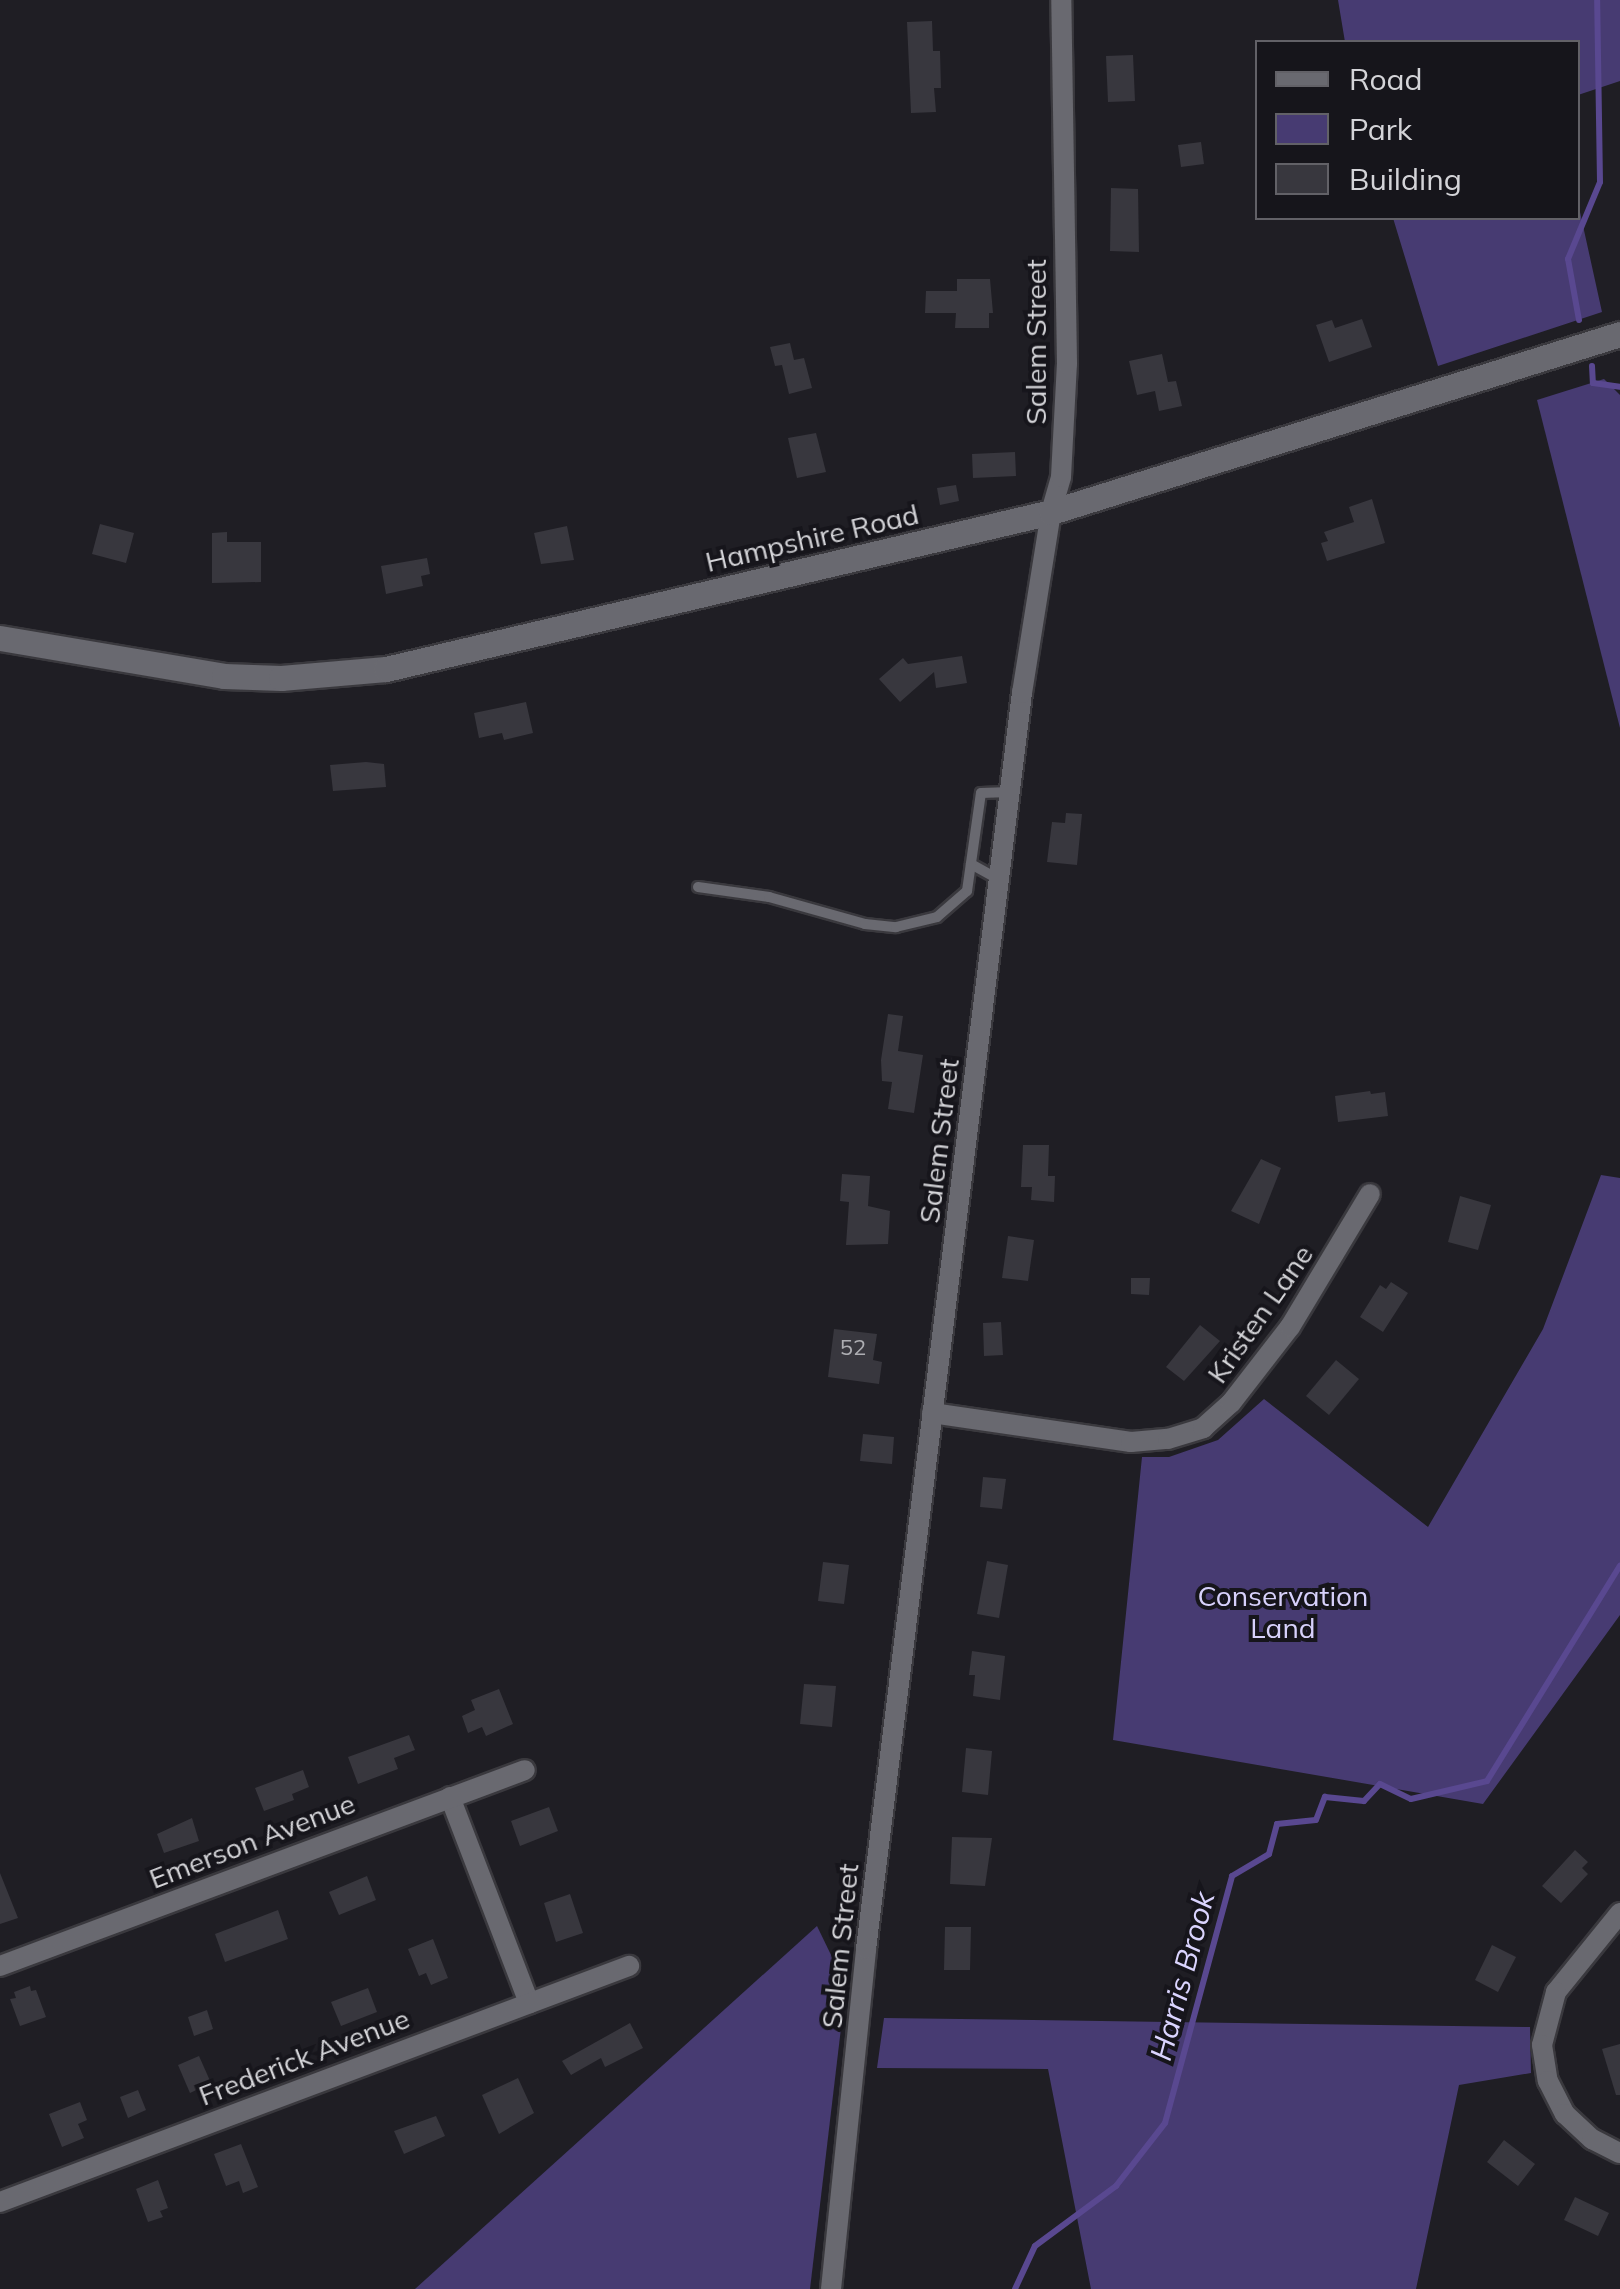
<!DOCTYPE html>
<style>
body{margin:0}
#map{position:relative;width:1620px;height:2289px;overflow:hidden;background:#1f1e24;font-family:Mulish,sans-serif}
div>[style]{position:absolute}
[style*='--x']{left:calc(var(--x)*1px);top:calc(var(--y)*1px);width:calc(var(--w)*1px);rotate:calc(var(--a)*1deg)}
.green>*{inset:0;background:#473b72}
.stream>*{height:6px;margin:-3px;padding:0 3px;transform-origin:3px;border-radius:3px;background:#594890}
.building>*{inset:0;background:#38373e}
.roads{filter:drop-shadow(2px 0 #3a393e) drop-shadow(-2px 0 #3a393e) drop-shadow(0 2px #3a393e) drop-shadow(0 -2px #3a393e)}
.service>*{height:10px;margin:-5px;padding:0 5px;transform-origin:5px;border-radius:5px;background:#696970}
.minor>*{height:20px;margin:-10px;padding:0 10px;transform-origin:10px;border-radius:10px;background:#696970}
.tertiary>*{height:25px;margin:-12.5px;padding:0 12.5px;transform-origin:12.5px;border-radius:12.5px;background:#696970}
span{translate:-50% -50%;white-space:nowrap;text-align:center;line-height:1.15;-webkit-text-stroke:8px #16151b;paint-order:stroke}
.number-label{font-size:22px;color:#adadb2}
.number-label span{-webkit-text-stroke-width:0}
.street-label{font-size:28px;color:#d4d4d8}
.park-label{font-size:28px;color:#d7d1fb}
.water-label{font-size:30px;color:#dad4fe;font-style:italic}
.legend{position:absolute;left:1255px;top:40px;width:325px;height:180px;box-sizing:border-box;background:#16151b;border:2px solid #626167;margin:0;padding:12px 18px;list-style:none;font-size:30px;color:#d4d4d8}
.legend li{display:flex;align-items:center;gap:20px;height:50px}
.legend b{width:50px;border:2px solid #626167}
</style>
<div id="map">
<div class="green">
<i style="clip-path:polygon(1338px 0,1620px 0,1620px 81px,1578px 95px,1578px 42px,1345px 42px)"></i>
<i style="clip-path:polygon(1578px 203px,1602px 312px,1438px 366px,1393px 218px,1578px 218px)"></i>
<i style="clip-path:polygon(1604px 379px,1620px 395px,1620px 728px,1537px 400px)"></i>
<i style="clip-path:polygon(1601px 1175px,1620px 1178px,1620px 1615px,1483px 1804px,1113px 1740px,1142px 1457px,1169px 1457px,1218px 1440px,1264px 1399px,1428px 1527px,1543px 1329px)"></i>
<i style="clip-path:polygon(817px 1926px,846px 1986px,810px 2289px,415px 2289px)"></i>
<i style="clip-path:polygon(884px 2018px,1530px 2027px,1531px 2073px,1459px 2085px,1416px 2289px,1091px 2289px,1048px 2069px,877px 2068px)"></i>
</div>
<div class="stream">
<i style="--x:1579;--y:320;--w:62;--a:-100.2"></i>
<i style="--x:1568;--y:259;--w:83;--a:-67.4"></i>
<i style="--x:1600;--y:182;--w:182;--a:-90.9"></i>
<i style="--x:1592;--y:366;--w:17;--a:87"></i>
<i style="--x:1593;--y:383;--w:27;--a:8"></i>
<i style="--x:1015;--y:2289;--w:47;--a:-65.1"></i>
<i style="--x:1035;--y:2246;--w:101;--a:-36.5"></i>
<i style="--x:1116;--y:2186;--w:80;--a:-52.1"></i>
<i style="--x:1165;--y:2123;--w:256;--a:-74.8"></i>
<i style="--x:1232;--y:1876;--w:43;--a:-30.7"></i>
<i style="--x:1269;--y:1854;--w:31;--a:-75"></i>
<i style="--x:1277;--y:1824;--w:39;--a:-6"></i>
<i style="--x:1316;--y:1820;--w:25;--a:-69"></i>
<i style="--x:1325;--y:1797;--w:39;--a:6"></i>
<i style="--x:1364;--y:1801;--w:23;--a:-47"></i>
<i style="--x:1380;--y:1784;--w:34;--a:26"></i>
<i style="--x:1411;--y:1799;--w:78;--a:-13.3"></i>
<i style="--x:1487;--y:1781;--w:253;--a:-58.3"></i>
</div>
<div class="building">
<i style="clip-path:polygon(932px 21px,933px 51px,940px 51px,941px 88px,934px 88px,936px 112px,911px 113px,907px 22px)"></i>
<i style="clip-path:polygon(1133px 55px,1135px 101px,1108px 102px,1106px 56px)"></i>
<i style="clip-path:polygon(1201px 142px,1204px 164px,1181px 167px,1178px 145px)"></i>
<i style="clip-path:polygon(1111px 188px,1138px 189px,1139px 252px,1110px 251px)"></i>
<i style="clip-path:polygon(957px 279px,990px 279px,993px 313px,989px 313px,989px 328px,955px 328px,956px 313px,925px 313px,926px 291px,957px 291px)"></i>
<i style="clip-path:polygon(1362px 319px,1372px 347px,1329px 362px,1316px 325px,1332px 320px,1335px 328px)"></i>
<i style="clip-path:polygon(790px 343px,794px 360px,804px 358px,812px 388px,789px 394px,782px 365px,775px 366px,770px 347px)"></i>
<i style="clip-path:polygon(1162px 354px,1168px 382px,1176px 381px,1182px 406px,1159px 411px,1155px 391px,1137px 395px,1129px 361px)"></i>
<i style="clip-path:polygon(816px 433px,826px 472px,797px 478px,788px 438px)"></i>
<i style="clip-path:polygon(1015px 452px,1016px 476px,973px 478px,972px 454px)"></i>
<i style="clip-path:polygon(956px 485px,959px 501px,940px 505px,937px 488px)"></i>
<i style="clip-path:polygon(1372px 499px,1385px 543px,1327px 561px,1321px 543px,1328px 541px,1324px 532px,1354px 522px,1349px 507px)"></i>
<i style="clip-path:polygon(100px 524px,134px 533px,126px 563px,92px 554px)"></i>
<i style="clip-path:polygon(567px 526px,574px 560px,541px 564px,534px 533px)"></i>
<i style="clip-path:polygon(227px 532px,227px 542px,261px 542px,261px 582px,212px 583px,212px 533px)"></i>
<i style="clip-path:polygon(427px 558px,430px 574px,421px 576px,423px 586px,386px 594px,381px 566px)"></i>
<i style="clip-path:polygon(962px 656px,967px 683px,936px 688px,934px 672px,900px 702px,879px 679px,903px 658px,908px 664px)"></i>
<i style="clip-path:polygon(526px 702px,533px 733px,504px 740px,502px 733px,479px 738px,474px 713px)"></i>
<i style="clip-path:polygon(366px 762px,384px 764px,386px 787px,333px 791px,330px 765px)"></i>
<i style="clip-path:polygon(1066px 813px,1082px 814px,1077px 865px,1047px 862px,1052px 822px,1065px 823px)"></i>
<i style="clip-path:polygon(888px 1014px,903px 1016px,898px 1051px,923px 1055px,914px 1113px,888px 1109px,892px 1082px,882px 1081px,881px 1060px)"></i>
<i style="clip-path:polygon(1370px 1091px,1371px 1094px,1385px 1092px,1388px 1116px,1338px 1122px,1335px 1096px)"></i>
<i style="clip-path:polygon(1023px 1145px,1049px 1145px,1048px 1176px,1055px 1176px,1054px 1202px,1031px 1200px,1032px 1187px,1021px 1187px)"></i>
<i style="clip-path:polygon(1261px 1159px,1281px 1168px,1259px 1224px,1231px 1211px)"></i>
<i style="clip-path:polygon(842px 1174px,870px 1176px,868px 1206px,890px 1211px,888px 1244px,846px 1245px,849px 1202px,840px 1201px)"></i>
<i style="clip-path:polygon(1460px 1196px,1491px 1205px,1478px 1250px,1448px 1242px)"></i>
<i style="clip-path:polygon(1008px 1236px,1034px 1240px,1028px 1281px,1002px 1278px)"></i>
<i style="clip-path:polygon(1131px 1278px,1150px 1278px,1149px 1295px,1131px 1294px)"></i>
<i style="clip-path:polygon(1391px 1282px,1408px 1293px,1383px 1332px,1360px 1317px,1380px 1285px,1386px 1289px)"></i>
<i style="clip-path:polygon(1001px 1322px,1003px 1355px,984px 1356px,983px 1323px)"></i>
<i style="clip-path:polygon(1200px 1325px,1220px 1341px,1184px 1381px,1166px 1367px)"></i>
<i style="clip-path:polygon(834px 1329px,877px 1334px,873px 1360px,882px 1362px,879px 1384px,828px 1377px)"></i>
<i style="clip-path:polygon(1336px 1360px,1359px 1379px,1329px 1415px,1306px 1396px)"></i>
<i style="clip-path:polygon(863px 1434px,894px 1437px,892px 1464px,860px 1461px)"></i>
<i style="clip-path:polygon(983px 1477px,1006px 1479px,1002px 1509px,980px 1507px)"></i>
<i style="clip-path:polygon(987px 1561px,1008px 1565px,999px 1618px,977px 1614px)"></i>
<i style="clip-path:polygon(823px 1562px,849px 1565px,844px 1604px,818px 1601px)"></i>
<i style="clip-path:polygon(972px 1651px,1005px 1656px,1000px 1700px,973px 1696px,975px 1675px,969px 1675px)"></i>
<i style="clip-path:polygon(804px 1684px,836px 1686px,832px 1727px,800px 1724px)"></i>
<i style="clip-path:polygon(499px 1689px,513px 1724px,486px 1736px,482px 1727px,468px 1733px,462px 1716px,475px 1710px,471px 1700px)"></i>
<i style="clip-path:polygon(409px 1735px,415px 1750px,394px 1758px,398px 1769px,358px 1784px,348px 1757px)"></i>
<i style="clip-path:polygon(966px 1748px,992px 1751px,988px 1795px,962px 1792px)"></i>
<i style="clip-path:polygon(303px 1770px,309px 1787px,292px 1794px,294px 1800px,264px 1811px,255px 1788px)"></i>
<i style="clip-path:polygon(549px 1807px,558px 1831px,520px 1846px,511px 1821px)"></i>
<i style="clip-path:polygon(192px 1818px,199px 1841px,164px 1853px,157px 1834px)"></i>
<i style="clip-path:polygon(952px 1837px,992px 1838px,985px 1886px,950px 1884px)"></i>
<i style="clip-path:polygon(1575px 1850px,1588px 1862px,1582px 1868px,1588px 1874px,1561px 1903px,1542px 1886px)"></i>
<i style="clip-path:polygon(0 1873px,18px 1918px,0 1924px)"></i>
<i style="clip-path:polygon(367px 1876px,376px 1900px,339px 1915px,329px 1892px)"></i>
<i style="clip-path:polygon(570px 1894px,583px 1933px,556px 1942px,544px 1903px)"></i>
<i style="clip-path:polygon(278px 1910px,288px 1939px,225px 1962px,215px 1934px)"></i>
<i style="clip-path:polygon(945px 1927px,971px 1927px,970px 1970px,944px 1970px)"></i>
<i style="clip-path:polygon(433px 1939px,448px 1978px,431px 1985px,426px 1973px,419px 1976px,408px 1949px)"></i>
<i style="clip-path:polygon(1492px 1945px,1516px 1957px,1498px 1992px,1475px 1980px)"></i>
<i style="clip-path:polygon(30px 1986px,31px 1991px,36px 1990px,46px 2017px,20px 2026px,10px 1999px,16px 1998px,14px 1992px)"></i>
<i style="clip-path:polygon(368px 1988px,377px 2012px,341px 2026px,331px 2002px)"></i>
<i style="clip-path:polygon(207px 2010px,213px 2029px,194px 2036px,188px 2017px)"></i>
<i style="clip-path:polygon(630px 2023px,643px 2048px,605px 2067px,601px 2058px,571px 2075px,562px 2061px)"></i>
<i style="clip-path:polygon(1620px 2044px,1620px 2095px,1616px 2095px,1602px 2049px)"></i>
<i style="clip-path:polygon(199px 2056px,211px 2083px,190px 2093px,178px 2065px)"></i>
<i style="clip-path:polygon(518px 2078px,534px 2113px,499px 2134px,482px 2095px)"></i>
<i style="clip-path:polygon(138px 2090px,146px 2110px,128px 2118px,120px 2097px)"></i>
<i style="clip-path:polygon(80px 2102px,87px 2120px,78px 2124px,84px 2138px,62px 2147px,49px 2114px)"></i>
<i style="clip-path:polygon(436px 2116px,445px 2136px,404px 2154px,394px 2131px)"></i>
<i style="clip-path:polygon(1504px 2140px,1535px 2164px,1518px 2186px,1487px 2162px)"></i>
<i style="clip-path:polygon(241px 2144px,258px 2187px,243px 2193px,239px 2181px,226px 2186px,214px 2154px)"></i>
<i style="clip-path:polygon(158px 2180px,168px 2208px,160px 2211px,163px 2217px,148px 2222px,136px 2189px)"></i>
<i style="clip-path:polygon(1575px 2197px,1609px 2213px,1598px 2236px,1564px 2220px)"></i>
</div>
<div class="roads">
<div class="service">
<i style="--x:971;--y:864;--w:33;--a:29"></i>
<i style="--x:698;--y:887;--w:72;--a:8"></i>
<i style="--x:769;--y:897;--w:100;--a:15.7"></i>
<i style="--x:865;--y:924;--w:31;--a:6"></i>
<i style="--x:896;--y:927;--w:42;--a:-13.7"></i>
<i style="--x:937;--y:917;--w:40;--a:-41"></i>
<i style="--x:967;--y:891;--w:99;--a:-81.9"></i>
<i style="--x:981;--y:793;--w:29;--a:-2"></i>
</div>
<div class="minor">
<i style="--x:932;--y:1413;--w:201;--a:8.3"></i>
<i style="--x:1131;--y:1442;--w:37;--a:-5"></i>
<i style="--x:1168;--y:1439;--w:37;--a:-17"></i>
<i style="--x:1203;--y:1428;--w:38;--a:-42"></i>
<i style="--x:1231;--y:1403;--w:96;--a:-52.2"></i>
<i style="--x:1290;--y:1327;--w:155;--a:-59"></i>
<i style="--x:450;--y:1797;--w:221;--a:69"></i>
<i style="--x:1620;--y:1913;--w:102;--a:129"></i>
<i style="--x:1556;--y:1992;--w:55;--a:104.8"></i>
<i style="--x:1542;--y:2045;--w:36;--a:81"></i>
<i style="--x:1548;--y:2081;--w:37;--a:63"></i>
<i style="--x:1565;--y:2114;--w:37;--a:43"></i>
<i style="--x:1592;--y:2139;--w:31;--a:27"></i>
<i style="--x:0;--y:1966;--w:560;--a:-20.47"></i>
<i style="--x:0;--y:2202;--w:672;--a:-20.57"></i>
<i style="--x:831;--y:2289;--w:342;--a:-84.1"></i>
<i style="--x:866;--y:1949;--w:1266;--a:-82.92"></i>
<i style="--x:1022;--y:693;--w:183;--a:-80.9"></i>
<i style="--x:1051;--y:512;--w:36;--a:-74"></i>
<i style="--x:1061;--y:477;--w:113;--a:-87"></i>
<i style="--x:1067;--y:364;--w:364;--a:-90.9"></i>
</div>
<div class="tertiary">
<i style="--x:0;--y:638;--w:227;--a:9.6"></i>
<i style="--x:224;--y:676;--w:57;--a:2"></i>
<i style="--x:281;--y:678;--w:105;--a:-4.9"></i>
<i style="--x:386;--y:669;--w:683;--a:-13.28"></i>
<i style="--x:1051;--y:512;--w:596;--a:-17.37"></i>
</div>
</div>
<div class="number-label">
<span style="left:853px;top:1348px">52</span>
</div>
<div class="street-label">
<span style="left:1036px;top:342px;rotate:-90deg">Salem Street</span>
<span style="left:812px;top:538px;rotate:-13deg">Hampshire Road</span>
<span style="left:939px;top:1141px;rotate:-83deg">Salem Street</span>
<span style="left:1260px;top:1314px;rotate:-55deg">Kristen Lane</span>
<span style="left:252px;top:1841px;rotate:-21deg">Emerson Avenue</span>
<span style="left:840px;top:1946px;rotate:-84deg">Salem Street</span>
<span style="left:304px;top:2057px;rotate:-21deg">Frederick Avenue</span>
</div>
<div class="park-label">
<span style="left:1283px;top:1612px">Conservation<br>Land</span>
</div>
<div class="water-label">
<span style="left:1182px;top:1976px;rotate:-75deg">Harris Brook</span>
</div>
<ul class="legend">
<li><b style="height:12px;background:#696970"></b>Road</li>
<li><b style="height:28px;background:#473b72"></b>Park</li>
<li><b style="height:28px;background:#38373e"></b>Building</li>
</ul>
</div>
